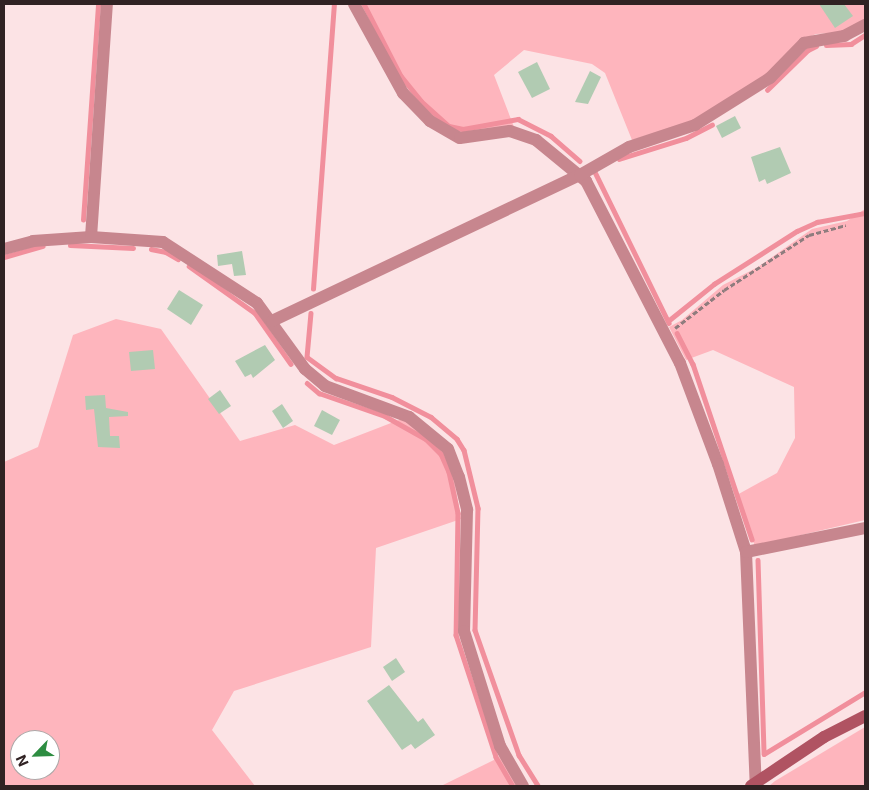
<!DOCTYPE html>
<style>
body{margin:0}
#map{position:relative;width:869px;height:790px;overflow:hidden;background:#fce3e5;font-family:Inter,sans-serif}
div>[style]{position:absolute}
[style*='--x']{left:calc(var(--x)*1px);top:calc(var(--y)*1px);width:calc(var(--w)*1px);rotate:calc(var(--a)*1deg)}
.green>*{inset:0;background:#feb5bd}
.stream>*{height:4.5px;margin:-2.25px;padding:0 2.25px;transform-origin:2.25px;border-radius:2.25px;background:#f18f9c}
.building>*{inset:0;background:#b1cbb2}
.path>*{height:2.5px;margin-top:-1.25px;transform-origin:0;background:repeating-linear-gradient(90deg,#8f7c7e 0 5px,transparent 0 7.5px)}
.street>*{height:12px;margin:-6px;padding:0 6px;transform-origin:6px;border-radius:6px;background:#c7868e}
.secondary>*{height:12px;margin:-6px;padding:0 6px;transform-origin:6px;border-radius:6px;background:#b05362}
span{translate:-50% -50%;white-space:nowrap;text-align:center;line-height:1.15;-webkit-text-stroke:5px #fff;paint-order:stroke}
.frame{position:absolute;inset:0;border:5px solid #302223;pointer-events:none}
.north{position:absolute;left:10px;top:730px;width:50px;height:50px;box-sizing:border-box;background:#fff;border:1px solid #aca7a7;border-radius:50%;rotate:246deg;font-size:14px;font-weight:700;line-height:20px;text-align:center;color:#302223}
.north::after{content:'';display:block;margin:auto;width:18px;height:22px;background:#2d8d41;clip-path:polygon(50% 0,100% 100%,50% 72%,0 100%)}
</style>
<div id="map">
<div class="green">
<i style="clip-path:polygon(361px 4px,865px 4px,865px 20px,845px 32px,816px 34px,800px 41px,767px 75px,700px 119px,632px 140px,605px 73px,592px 64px,524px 50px,494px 75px,514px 127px,466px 134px,448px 130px,421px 106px,400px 78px)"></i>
<i style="clip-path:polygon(865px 209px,865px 520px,755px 546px,735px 496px,777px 473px,795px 438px,794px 387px,713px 350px,686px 360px,669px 327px,682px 320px,723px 285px,758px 267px,812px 229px,847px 221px)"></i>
<i style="clip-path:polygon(evenodd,116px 319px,161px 329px,240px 441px,295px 425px,334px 445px,404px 418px,444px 452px,454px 478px,461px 519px,376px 548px,371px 647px,234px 691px,212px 730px,255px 786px,4px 786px,4px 462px,38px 447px,73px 335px,116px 319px,20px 740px,50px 740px,50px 770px,20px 770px,20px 740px)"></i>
<i style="clip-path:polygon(865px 727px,865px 786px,769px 786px,775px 781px)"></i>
<i style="clip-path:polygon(500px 757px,517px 786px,441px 786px)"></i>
</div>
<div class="stream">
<i style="--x:364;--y:4;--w:81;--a:62.8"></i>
<i style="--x:401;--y:76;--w:32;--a:51"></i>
<i style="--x:421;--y:101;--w:38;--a:42"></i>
<i style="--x:449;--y:126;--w:14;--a:12"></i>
<i style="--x:463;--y:129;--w:56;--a:-10.3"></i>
<i style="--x:518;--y:119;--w:37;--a:27"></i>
<i style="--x:551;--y:136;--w:38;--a:41"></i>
<i style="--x:826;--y:45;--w:25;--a:-2"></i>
<i style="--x:851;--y:44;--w:17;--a:-33"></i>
<i style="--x:767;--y:90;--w:57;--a:-44.3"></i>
<i style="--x:808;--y:50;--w:9;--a:-27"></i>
<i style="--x:619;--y:159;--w:70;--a:-17.4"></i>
<i style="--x:686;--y:138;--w:29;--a:-27"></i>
<i style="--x:595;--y:172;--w:168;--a:63.9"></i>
<i style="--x:83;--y:220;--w:217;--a:-86"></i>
<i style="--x:70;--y:245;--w:63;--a:2.7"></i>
<i style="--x:151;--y:249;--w:15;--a:11"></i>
<i style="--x:166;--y:252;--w:14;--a:30"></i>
<i style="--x:4;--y:257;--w:40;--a:-16"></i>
<i style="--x:189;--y:266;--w:81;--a:35.5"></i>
<i style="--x:255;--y:313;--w:62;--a:54.8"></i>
<i style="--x:313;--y:289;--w:286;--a:-85.8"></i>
<i style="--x:311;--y:313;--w:44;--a:95.2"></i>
<i style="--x:307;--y:357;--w:36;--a:36"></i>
<i style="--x:336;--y:378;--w:59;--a:18.7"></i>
<i style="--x:392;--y:397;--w:44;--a:27.1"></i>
<i style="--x:431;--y:417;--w:34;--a:40"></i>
<i style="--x:457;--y:439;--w:13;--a:58"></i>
<i style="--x:464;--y:450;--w:60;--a:76.4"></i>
<i style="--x:478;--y:508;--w:122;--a:91.4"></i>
<i style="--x:475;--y:630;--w:133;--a:70.6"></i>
<i style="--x:519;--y:755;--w:36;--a:58"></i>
<i style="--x:668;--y:321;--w:59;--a:-38.8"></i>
<i style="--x:714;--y:284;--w:98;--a:-32.6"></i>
<i style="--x:797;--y:231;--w:22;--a:-24"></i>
<i style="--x:817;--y:222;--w:49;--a:-10.6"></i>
<i style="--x:677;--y:333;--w:35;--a:63"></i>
<i style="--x:693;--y:364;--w:185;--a:71.4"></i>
<i style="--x:307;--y:383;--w:16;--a:40"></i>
<i style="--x:319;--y:393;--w:70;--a:19.2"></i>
<i style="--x:385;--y:416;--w:47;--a:29.3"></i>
<i style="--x:426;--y:439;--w:21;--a:45"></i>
<i style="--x:441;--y:454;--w:20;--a:66"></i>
<i style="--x:449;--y:472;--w:42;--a:77.6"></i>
<i style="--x:458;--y:513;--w:122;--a:90.9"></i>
<i style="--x:456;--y:635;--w:128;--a:71.8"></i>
<i style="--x:496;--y:757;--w:34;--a:60"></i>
<i style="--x:758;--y:560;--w:194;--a:88.2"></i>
<i style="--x:764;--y:754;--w:119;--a:-31.5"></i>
</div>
<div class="building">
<i style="clip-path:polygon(819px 4px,844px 4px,853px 16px,835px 28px)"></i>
<i style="clip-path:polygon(537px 62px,550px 89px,532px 98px,518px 72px)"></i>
<i style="clip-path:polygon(590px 71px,601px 77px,588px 104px,575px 102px)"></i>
<i style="clip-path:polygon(735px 116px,741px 128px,722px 138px,716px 126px)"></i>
<i style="clip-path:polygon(780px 147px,791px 173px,767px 184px,765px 179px,759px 182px,751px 157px)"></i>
<i style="clip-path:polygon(242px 251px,246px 275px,234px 276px,232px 264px,218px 266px,217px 255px)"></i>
<i style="clip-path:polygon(179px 290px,203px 305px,191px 325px,167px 309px)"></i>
<i style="clip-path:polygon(265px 345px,275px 360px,253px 378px,251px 374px,245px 377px,235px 361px)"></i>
<i style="clip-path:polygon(153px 350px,155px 369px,131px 371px,129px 352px)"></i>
<i style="clip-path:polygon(220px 390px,231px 406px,219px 414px,208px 399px)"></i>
<i style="clip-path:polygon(105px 395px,106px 408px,128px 412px,128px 416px,109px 417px,110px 436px,119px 436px,120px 448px,98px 447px,94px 409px,86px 410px,85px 396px)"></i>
<i style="clip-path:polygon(282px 404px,293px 421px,283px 428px,272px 411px)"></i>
<i style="clip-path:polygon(322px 410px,340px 420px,332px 435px,314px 426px)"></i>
<i style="clip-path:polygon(396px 658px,405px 672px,392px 681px,383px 667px)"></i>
<i style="clip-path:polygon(389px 685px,418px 722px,423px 718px,435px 735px,415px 749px,411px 744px,402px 750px,367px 701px)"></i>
</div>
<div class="path">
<i style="--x:675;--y:328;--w:62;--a:-37.8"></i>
<i style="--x:724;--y:290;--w:101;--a:-32.9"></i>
<i style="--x:809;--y:235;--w:38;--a:-15"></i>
</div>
<div class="street">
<i style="--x:354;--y:4;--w:102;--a:61.2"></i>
<i style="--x:403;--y:93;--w:39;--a:46"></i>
<i style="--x:430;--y:121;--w:34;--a:30"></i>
<i style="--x:460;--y:138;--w:50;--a:-8"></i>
<i style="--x:510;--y:131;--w:28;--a:19"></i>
<i style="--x:536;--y:140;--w:65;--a:39.4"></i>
<i style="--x:586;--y:181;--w:205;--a:62.7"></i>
<i style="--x:680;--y:363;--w:108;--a:69.4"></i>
<i style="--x:718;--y:464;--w:92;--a:72.3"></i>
<i style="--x:746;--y:552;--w:234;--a:87.6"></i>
<i style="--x:91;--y:237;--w:234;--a:-86.1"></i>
<i style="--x:4;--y:249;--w:30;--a:-15"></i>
<i style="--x:33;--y:241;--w:58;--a:-3.9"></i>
<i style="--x:91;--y:237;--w:72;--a:4"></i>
<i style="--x:163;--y:242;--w:112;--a:33"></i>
<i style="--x:257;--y:303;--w:82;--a:54"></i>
<i style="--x:305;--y:369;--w:26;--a:40"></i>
<i style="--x:325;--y:386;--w:90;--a:20.3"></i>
<i style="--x:409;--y:417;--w:50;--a:39.4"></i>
<i style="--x:448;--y:449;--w:30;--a:69"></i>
<i style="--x:459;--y:477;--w:34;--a:76"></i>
<i style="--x:467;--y:510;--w:121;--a:91.4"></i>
<i style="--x:464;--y:631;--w:121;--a:72.6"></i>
<i style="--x:500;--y:746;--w:46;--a:60.1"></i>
<i style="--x:272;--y:321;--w:341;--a:-25.4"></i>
<i style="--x:580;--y:175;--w:56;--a:-29.7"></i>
<i style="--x:629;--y:147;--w:70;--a:-18.4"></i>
<i style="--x:695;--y:125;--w:89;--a:-32.1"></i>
<i style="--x:770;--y:78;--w:49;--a:-45.8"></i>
<i style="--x:804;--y:43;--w:41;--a:-9.9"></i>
<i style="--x:844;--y:36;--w:24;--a:-28"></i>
<i style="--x:746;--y:552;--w:121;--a:-11.4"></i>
</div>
<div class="secondary">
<i style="--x:751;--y:786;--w:88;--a:-33.9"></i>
<i style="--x:824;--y:737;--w:46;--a:-27.1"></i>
</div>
<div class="frame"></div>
<div class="north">N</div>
</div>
